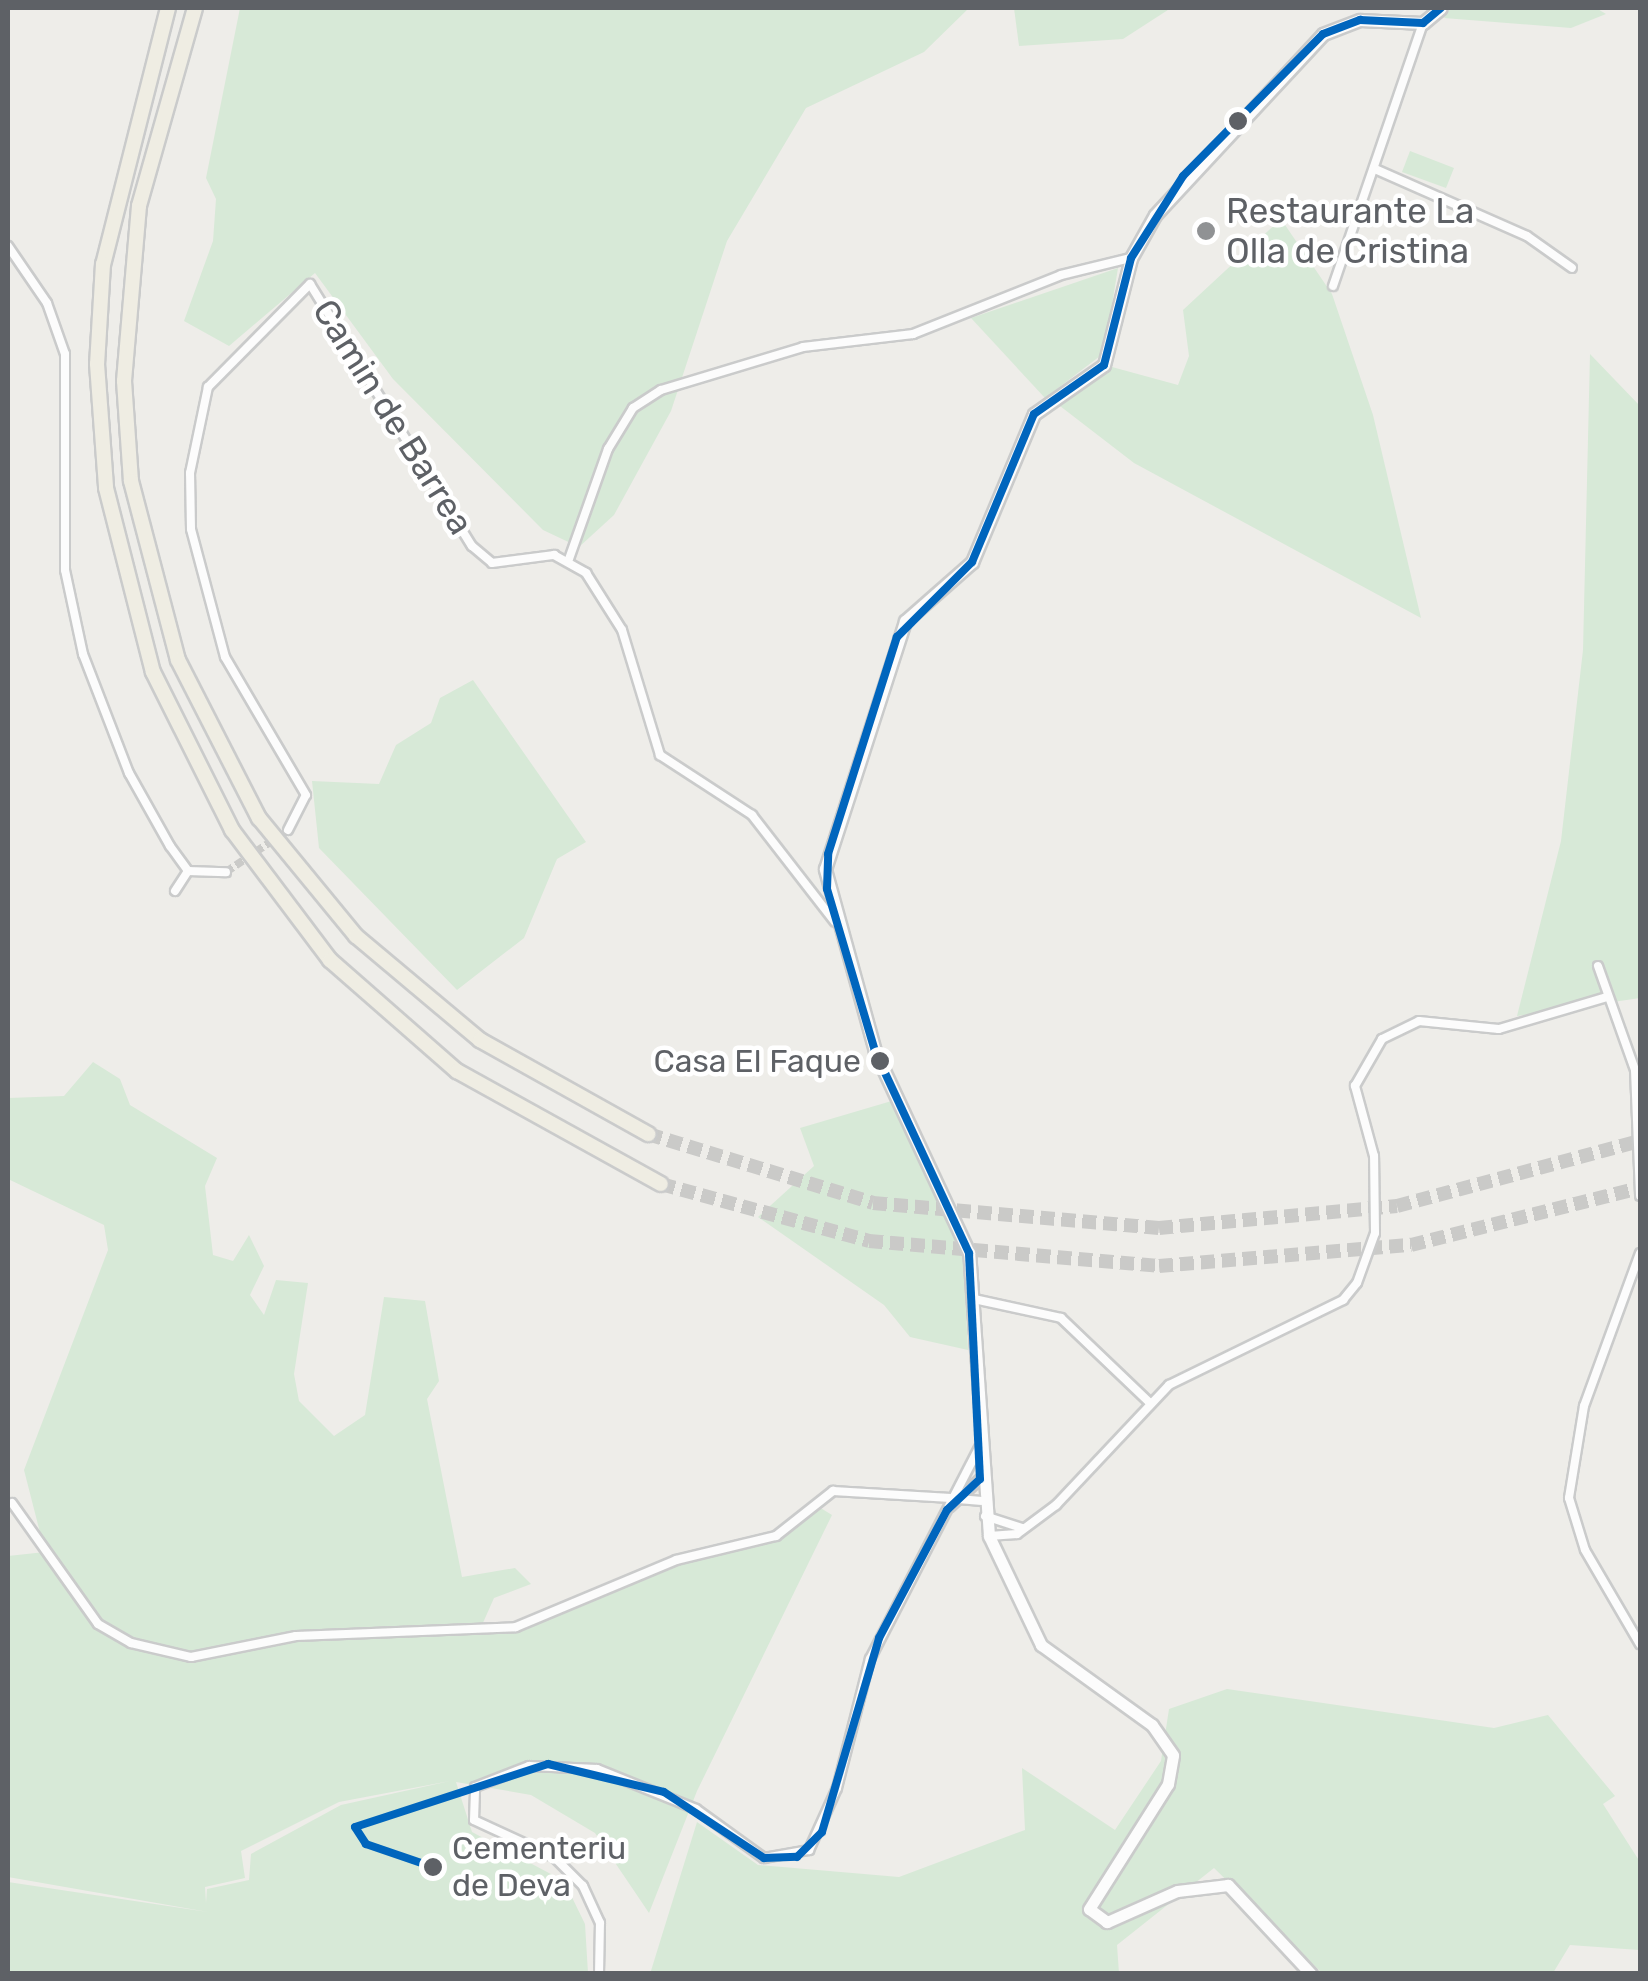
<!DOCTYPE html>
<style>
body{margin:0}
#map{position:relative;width:1648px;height:1981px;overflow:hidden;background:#eeede9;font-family:Rubik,sans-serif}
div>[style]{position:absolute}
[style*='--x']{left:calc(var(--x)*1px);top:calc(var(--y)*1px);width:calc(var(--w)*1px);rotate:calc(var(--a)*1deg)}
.green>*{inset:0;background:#d7e9d7}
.street-tunnel>*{height:8px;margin-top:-4px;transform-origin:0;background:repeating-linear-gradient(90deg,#cacac8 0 8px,transparent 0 12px)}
.highway-tunnel>*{height:14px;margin-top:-7px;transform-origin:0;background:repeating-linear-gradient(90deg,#cacac8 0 14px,transparent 0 21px)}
.roads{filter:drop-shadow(2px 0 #cacbcb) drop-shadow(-2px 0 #cacbcb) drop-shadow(0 2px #cacbcb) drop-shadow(0 -2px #cacbcb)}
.street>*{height:8px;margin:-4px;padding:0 4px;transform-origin:4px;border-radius:4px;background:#fcfcfc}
.secondary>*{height:11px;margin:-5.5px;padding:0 5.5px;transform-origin:5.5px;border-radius:5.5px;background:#fcfcfc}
.highway>*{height:14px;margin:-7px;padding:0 7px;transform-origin:7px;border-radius:7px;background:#efede3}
.bus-1>*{height:8px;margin:-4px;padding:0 4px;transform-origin:4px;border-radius:4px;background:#0065bd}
.dots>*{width:28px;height:28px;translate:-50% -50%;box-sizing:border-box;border:5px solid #fff;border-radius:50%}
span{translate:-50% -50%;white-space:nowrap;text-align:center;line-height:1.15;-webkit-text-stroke:9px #fff;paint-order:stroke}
.bus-label{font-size:32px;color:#5e6166}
.right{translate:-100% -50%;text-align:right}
.left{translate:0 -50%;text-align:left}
.poi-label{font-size:35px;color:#5e6166}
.street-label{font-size:35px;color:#5e6166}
.frame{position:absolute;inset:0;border:10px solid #5e6166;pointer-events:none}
</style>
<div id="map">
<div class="green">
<i style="clip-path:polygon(240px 8px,969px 8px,924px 52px,806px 108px,727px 241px,671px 411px,614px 515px,579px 547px,543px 530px,393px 379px,315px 273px,229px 346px,184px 321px,213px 241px,216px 199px,206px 178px)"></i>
<i style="clip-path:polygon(1014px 8px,1171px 8px,1123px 39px,1019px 46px)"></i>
<i style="clip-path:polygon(1450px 8px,1596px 8px,1606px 14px,1571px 28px,1444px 18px)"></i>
<i style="clip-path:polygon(1410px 151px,1454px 168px,1446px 188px,1402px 172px)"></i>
<i style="clip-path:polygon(1281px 219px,1332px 294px,1373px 415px,1421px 618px,1134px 463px,1060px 406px,1112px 367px,1178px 385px,1189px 356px,1183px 310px)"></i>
<i style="clip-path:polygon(1118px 268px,1104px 353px,1045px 398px,971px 318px)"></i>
<i style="clip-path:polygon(1590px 354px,1640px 406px,1640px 998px,1517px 1016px,1561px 841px,1583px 650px)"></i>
<i style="clip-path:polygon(473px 680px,586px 842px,557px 859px,524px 938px,457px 990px,319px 848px,312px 781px,379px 784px,396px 745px,431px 723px,440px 698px)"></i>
<i style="clip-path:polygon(evenodd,93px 1062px,120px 1079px,130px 1105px,217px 1158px,205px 1186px,213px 1255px,233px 1261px,249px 1235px,264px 1266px,250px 1295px,264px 1315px,276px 1280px,308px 1283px,294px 1374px,299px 1401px,334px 1436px,365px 1415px,384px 1297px,425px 1301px,439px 1381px,427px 1399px,462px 1577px,515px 1568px,531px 1584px,494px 1598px,482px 1625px,516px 1629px,670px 1565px,753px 1547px,819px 1507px,832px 1515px,697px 1791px,649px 1913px,595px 1833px,531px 1795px,456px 1782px,472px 1832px,564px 1881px,585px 1924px,588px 1973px,8px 1973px,8px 1882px,208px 1912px,8px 1877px,8px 1556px,45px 1552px,24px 1470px,108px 1250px,104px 1225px,8px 1179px,8px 1098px,64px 1096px,93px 1062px,450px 1781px,341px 1805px,251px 1854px,249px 1880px,207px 1889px,206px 1903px,205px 1887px,245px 1878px,241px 1851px,339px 1802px,450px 1781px)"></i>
<i style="clip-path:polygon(895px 1100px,963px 1255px,968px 1350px,910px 1337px,884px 1305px,758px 1217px,814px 1166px,800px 1128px)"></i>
<i style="clip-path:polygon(1227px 1689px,1494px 1728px,1548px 1715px,1615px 1796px,1603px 1804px,1640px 1862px,1639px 1950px,1570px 1945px,1553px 1973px,1322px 1973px,1214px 1868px,1117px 1945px,1119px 1973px,650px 1974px,697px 1822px,758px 1865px,899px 1877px,1025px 1830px,1022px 1768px,1115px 1830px,1161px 1761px,1169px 1709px)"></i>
</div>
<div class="street-tunnel">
<i style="--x:226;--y:872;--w:75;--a:-34.1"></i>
</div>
<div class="highway-tunnel">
<i style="--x:648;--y:1134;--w:235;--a:17"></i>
<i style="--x:873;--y:1203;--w:287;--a:5"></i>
<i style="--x:1159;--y:1228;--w:239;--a:-5.3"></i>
<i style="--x:1397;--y:1206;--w:252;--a:-15"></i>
<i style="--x:661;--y:1184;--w:216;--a:15.3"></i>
<i style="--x:869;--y:1241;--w:291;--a:4.9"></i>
<i style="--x:1159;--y:1266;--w:253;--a:-4.8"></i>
<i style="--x:1411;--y:1245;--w:236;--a:-14"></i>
</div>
<div class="roads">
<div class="street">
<i style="--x:1375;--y:169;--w:166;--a:23.8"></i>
<i style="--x:1527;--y:236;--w:55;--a:35.4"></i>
<i style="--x:8;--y:246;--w:69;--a:55.6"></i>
<i style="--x:47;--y:303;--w:54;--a:70.6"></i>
<i style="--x:65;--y:354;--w:216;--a:90"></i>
<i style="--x:65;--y:570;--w:86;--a:77.9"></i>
<i style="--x:83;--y:654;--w:128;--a:68.9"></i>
<i style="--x:129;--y:773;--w:84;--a:60.7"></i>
<i style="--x:170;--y:846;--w:31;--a:54"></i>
<i style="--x:188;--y:871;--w:38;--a:2"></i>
<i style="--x:1333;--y:286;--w:278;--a:-71.1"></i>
<i style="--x:569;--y:559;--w:117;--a:-70.5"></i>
<i style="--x:608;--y:449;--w:48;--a:-58.6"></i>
<i style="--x:633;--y:408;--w:33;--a:-33"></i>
<i style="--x:661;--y:390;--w:148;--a:-16.8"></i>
<i style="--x:803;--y:347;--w:111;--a:-6.7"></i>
<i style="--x:913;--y:334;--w:159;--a:-21.7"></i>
<i style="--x:1061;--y:275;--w:72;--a:-13.7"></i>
<i style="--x:288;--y:830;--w:39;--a:-63"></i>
<i style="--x:306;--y:795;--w:160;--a:-120.4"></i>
<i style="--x:225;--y:657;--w:132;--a:-104.9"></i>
<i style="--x:191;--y:529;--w:56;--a:-91"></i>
<i style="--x:190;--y:473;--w:88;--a:-78.2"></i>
<i style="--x:208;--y:387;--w:145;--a:-45.3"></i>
<i style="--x:310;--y:284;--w:308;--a:58.3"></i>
<i style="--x:472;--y:546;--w:26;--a:40"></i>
<i style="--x:492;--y:563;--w:63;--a:-7.4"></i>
<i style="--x:554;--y:555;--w:37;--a:29"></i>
<i style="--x:586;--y:573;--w:67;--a:57.7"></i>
<i style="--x:622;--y:630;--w:131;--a:73.1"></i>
<i style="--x:660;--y:755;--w:110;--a:33.1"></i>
<i style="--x:752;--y:815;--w:135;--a:52.2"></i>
<i style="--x:175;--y:891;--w:24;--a:-57"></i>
<i style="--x:1598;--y:966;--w:110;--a:70.4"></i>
<i style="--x:1635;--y:1070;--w:126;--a:87.7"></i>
<i style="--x:1640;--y:1253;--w:163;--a:110.1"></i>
<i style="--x:1584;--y:1406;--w:93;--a:99.3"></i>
<i style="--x:1569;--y:1498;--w:54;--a:72.9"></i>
<i style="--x:1585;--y:1550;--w:109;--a:59.7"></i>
<i style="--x:974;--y:1299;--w:89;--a:12.3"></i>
<i style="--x:1061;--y:1318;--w:124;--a:43.7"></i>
<i style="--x:959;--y:1499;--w:22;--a:5"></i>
<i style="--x:12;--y:1503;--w:148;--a:54.6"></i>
<i style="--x:98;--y:1624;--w:38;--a:30"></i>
<i style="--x:131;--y:1643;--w:62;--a:13.1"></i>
<i style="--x:191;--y:1657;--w:107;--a:-11.3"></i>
<i style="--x:296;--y:1636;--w:220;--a:-2.3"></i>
<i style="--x:516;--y:1627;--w:173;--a:-22.7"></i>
<i style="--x:676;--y:1560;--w:103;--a:-13.5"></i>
<i style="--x:776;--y:1536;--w:73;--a:-38.3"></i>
<i style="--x:833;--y:1491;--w:118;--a:3.4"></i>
<i style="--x:950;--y:1507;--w:41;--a:-43"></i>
<i style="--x:985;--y:1516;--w:40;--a:18"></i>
<i style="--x:989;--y:1536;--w:28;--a:-4"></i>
<i style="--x:1017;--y:1534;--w:49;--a:-36.6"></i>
<i style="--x:1056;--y:1505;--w:165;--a:-46.7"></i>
<i style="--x:1169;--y:1385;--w:194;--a:-26"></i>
<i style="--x:1343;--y:1300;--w:22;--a:-51"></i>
<i style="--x:1357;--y:1283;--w:53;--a:-70.2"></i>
<i style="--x:1375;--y:1233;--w:77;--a:-90.7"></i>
<i style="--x:1374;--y:1156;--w:73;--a:-105.2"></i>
<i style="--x:1355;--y:1086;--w:54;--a:-60.1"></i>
<i style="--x:1382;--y:1039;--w:41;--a:-25.9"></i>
<i style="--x:1419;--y:1021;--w:80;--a:5.7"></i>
<i style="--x:1499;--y:1029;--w:113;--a:-16.5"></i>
<i style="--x:599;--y:1974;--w:51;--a:-88.9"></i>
<i style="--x:600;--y:1923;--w:41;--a:-114.7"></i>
<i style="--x:583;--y:1886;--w:41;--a:-135"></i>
<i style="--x:554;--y:1857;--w:88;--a:-155.2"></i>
<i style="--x:474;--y:1820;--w:33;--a:-88"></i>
<i style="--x:475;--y:1787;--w:58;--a:-21.3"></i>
<i style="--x:529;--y:1766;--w:68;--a:2.5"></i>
<i style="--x:597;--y:1769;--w:107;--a:22"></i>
<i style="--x:696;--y:1809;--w:84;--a:35.8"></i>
<i style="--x:764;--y:1858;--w:46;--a:-10.1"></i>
<i style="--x:809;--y:1850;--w:68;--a:-65.7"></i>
<i style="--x:837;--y:1788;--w:133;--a:-75.7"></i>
<i style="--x:870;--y:1659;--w:237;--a:-62.7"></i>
</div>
<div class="secondary">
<i style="--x:1311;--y:1974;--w:122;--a:-133"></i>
<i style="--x:1228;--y:1885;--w:51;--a:173.3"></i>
<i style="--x:1177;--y:1891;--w:77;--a:156.1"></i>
<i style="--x:1107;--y:1922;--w:22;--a:-144"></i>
<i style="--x:1089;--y:1909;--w:148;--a:-57.7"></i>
<i style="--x:1168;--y:1784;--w:29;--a:-80"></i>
<i style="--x:1173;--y:1755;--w:37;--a:-125"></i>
<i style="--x:1152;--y:1725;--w:137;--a:-144.2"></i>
<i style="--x:1041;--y:1645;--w:121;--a:-115.5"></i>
<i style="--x:989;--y:1536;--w:284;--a:-94"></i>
<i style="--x:969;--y:1253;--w:223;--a:-115"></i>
<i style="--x:875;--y:1051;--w:189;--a:-105.4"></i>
<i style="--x:825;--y:869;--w:261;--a:-72.1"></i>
<i style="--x:905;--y:621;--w:89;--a:-41.4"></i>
<i style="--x:972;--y:562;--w:160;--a:-67.3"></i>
<i style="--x:1034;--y:414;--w:85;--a:-35"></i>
<i style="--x:1104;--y:365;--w:110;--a:-75.8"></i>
<i style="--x:1131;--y:258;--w:49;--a:-60.8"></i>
<i style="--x:1155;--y:215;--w:247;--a:-47.1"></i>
<i style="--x:1323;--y:34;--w:40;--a:-21"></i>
<i style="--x:1360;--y:20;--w:63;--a:2.7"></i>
<i style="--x:1423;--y:23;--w:23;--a:-40"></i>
</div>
<div class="highway">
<i style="--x:168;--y:8;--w:264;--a:104.2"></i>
<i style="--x:103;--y:264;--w:100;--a:93.4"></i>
<i style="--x:97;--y:364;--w:124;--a:85.8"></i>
<i style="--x:106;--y:488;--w:190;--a:75.7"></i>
<i style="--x:153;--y:672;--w:177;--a:63.4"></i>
<i style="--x:232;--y:830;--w:163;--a:53"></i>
<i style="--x:330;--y:960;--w:169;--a:41.2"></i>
<i style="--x:457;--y:1071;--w:233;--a:29"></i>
<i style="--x:195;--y:8;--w:206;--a:105.8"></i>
<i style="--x:139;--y:206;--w:176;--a:94.9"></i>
<i style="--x:124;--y:381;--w:100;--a:86"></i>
<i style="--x:131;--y:481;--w:185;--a:75.3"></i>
<i style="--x:178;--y:660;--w:178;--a:62.9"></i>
<i style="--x:259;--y:818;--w:153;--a:50.6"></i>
<i style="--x:356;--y:936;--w:162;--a:40"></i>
<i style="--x:480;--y:1040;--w:193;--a:29.2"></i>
</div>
</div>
<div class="bus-1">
<i style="--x:433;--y:1867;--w:71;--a:-161.1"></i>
<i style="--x:366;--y:1844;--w:20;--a:-123"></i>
<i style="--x:355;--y:1827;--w:203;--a:-18.1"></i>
<i style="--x:548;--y:1764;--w:119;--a:13.6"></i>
<i style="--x:664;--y:1792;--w:120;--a:33.4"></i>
<i style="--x:764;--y:1858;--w:33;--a:-2"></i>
<i style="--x:797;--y:1857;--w:35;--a:-45"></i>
<i style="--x:822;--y:1832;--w:202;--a:-73.6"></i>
<i style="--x:879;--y:1638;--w:145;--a:-62"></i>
<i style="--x:947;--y:1510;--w:45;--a:-43.2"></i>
<i style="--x:980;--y:1479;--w:226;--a:-92.8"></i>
<i style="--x:969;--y:1253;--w:223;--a:-115"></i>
<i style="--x:875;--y:1051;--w:169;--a:-106.5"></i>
<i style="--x:827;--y:889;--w:35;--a:-88"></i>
<i style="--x:828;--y:854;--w:228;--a:-72.4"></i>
<i style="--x:897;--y:637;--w:106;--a:-45"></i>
<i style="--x:972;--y:562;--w:160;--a:-67.3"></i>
<i style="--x:1034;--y:414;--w:85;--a:-35"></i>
<i style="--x:1104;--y:365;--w:110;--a:-75.8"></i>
<i style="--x:1131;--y:258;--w:97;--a:-57.6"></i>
<i style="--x:1183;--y:176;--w:199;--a:-45.4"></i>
<i style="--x:1323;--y:34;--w:40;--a:-21"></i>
<i style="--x:1360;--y:20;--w:63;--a:2.7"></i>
<i style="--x:1423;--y:23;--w:23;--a:-40"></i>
</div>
<div class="dots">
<i style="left:1238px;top:121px;background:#5e6166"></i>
<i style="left:1206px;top:231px;background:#909294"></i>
<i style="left:880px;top:1061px;background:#5e6166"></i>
<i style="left:433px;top:1867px;background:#5e6166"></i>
</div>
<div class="bus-label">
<span class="right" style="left:861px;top:1061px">Casa El Faque</span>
<span class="left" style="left:452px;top:1867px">Cementeriu<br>de Deva</span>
</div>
<div class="poi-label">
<span class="left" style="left:1226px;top:231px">Restaurante La<br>Olla de Cristina</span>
</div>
<div class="street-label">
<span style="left:393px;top:417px;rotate:58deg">Camin de Barrea</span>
</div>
<div class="frame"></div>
</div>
